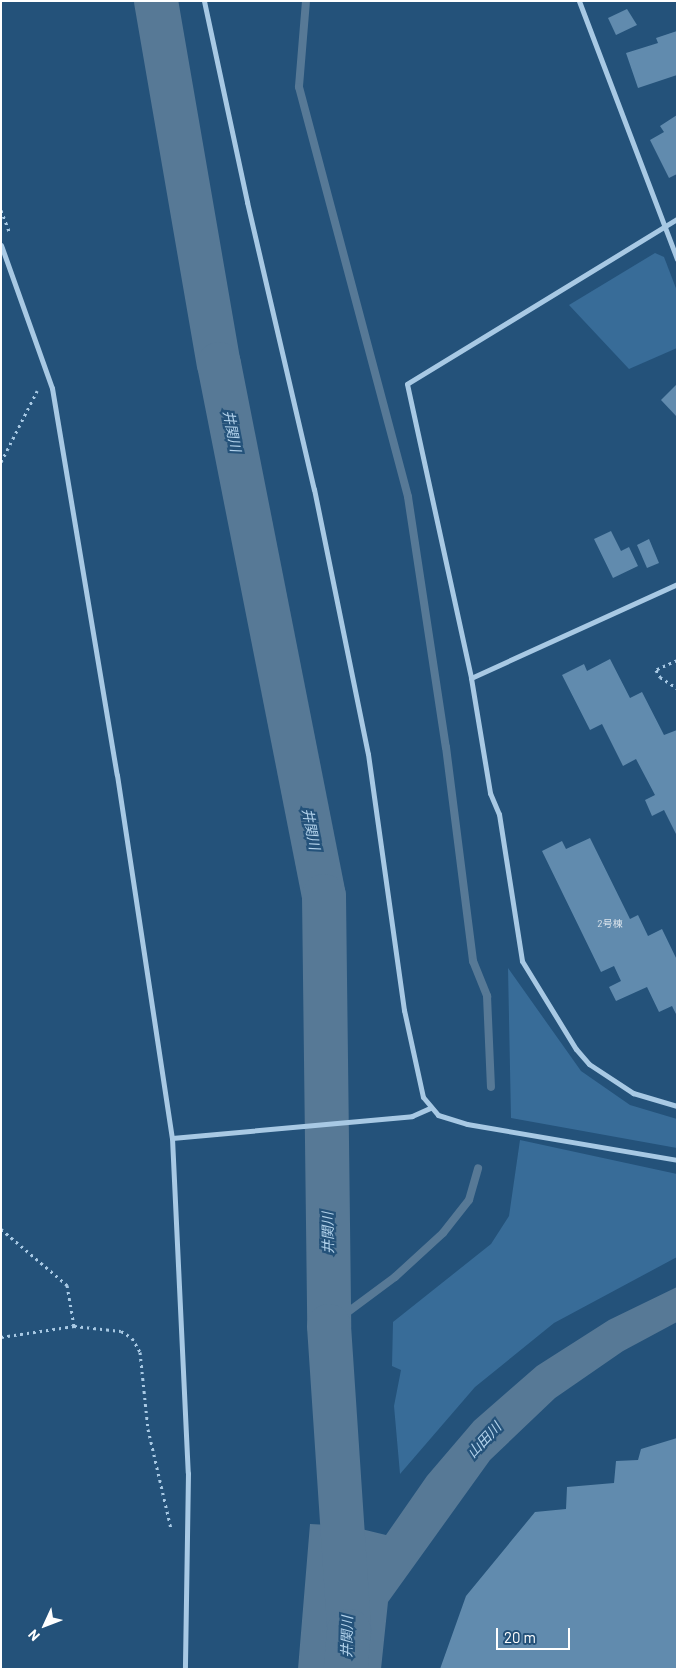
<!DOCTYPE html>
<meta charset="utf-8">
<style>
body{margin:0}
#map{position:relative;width:678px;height:1670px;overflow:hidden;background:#24527a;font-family:Barlow,"Noto Sans JP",sans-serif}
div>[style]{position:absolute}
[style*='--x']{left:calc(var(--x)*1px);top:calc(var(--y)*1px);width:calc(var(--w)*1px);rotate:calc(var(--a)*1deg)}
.green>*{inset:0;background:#386c98}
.water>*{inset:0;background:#577996}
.stream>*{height:8px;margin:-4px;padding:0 4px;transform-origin:4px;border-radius:4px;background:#577996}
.river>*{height:44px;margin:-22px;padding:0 22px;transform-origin:22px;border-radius:22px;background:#577996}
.building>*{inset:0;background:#618bae}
.path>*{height:3px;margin-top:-1.5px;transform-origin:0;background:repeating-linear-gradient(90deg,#a8c9e4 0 2.5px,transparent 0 6.5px)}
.minor>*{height:5px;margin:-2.5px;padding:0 2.5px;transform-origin:2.5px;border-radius:2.5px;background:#a8c9e4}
span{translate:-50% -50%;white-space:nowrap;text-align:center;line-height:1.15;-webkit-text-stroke:4.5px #24527a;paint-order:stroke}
.number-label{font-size:10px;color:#d8e2eb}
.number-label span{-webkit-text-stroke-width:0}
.water-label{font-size:14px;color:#b3d3ec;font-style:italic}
.frame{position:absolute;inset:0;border:2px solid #fff;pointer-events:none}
.north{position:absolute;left:20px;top:1600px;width:50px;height:50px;-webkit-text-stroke:4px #24527a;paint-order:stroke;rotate:227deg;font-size:14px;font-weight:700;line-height:20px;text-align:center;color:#fff}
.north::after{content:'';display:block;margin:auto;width:18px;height:22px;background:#fff;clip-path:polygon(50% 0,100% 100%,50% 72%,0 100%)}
.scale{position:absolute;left:496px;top:1628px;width:74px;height:22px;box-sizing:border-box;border:2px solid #fff;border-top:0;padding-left:6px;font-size:15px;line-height:18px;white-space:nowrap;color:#fff;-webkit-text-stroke:4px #24527a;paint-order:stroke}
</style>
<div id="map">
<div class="green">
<i style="clip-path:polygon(655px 253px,664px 257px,677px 291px,677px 348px,629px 369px,569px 305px)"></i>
<i style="clip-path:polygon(508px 968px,581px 1071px,630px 1105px,677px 1119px,677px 1148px,511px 1118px)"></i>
<i style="clip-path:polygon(520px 1140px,677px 1174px,677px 1257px,554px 1323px,475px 1387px,400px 1474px,394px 1406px,401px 1370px,392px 1366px,393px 1322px,491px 1244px,509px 1216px)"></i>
</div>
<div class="water">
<i style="clip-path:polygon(677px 1287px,677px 1322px,623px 1351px,555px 1398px,490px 1460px,388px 1602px,381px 1669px,298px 1669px,310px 1524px,349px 1526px,386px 1535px,427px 1476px,474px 1421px,537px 1366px,609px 1320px)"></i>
</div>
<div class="stream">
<i style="--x:306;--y:1;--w:86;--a:94.7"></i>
<i style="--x:299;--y:87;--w:424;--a:75.1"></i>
<i style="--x:408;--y:497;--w:253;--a:81.4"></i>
<i style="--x:446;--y:747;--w:216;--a:82.8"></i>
<i style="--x:473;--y:961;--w:38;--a:68"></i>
<i style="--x:487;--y:996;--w:91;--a:87.5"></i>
<i style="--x:329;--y:1326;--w:82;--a:-36.6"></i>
<i style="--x:395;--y:1277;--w:65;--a:-42.5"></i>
<i style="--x:443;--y:1233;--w:42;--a:-51.8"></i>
<i style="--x:469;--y:1200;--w:33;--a:-74"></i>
</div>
<div class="river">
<i style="--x:156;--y:1;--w:368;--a:80.2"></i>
<i style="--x:219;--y:364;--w:542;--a:78.84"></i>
<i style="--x:324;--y:896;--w:430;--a:89.3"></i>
<i style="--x:329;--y:1326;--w:306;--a:86.2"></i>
<i style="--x:349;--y:1631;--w:38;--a:95"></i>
</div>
<div class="building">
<i style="clip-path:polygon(627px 9px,637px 25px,616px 35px,608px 18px)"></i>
<i style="clip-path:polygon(677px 31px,677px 75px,638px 88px,626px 53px,658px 43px,656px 38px)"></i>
<i style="clip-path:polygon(677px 115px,677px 174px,669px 178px,650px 140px,664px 132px,660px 126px)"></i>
<i style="clip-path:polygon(677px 384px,677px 417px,661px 400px)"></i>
<i style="clip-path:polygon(611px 531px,621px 551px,629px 547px,638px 566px,613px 578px,594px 539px)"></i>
<i style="clip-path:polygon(649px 539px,659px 563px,647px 568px,637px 545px)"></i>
<i style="clip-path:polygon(610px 659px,630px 698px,642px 692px,664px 735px,677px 730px,677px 836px,664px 810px,652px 816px,645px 800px,655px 795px,636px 759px,623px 766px,602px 724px,590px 730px,562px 675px,584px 664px,587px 671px)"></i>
<i style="clip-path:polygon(590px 838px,630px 919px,638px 915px,648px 936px,662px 929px,677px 960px,677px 1016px,672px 1006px,659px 1012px,647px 987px,616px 1001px,609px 987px,621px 981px,614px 966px,601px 972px,542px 851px,562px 841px,566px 849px)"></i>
<i style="clip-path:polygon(677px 1438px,677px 1668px,440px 1669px,466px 1596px,535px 1512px,566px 1509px,567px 1487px,614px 1483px,616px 1461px,638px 1460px,641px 1449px)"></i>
</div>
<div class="path">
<i style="--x:1;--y:210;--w:25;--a:69"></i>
<i style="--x:1;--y:462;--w:80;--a:-63.1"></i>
<i style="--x:677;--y:660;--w:23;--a:155"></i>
<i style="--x:656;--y:670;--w:8;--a:60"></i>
<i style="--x:660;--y:677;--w:20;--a:33"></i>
<i style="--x:1;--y:1229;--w:87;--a:40.3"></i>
<i style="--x:67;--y:1285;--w:42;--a:80.3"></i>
<i style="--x:1;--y:1337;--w:74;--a:-8.6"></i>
<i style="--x:74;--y:1326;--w:47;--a:6.1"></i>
<i style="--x:121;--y:1331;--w:13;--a:32"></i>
<i style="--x:132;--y:1338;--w:16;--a:60"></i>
<i style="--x:140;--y:1352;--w:77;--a:84.1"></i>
<i style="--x:148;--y:1429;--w:103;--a:77"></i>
</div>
<div class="minor">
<i style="--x:204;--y:1;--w:206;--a:77.9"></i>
<i style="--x:247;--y:202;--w:295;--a:76.9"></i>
<i style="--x:314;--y:489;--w:270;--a:78.5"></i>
<i style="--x:368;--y:754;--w:259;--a:82"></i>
<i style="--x:404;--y:1010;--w:89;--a:77.7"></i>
<i style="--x:423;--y:1097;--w:23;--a:50"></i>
<i style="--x:438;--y:1115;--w:30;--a:17"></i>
<i style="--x:467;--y:1124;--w:213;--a:9.7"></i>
<i style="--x:579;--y:1;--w:276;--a:69.2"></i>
<i style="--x:677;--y:219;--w:316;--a:148.6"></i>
<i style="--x:407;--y:384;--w:301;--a:77.7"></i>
<i style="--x:471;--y:678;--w:117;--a:80.6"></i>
<i style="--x:490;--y:793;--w:23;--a:67"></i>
<i style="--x:499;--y:814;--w:149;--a:81.1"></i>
<i style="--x:522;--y:961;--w:103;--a:58.5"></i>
<i style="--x:576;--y:1049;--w:20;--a:49"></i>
<i style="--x:589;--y:1064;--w:53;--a:33.4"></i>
<i style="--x:633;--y:1093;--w:46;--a:16.5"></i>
<i style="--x:1;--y:245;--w:152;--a:70.4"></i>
<i style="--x:52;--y:388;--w:392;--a:80.5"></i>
<i style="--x:117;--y:775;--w:367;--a:81.4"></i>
<i style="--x:172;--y:1138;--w:335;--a:87.3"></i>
<i style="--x:188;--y:1473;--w:196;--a:90.9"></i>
<i style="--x:471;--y:678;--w:226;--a:-24.5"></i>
<i style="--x:172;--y:1138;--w:241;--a:-5.2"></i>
<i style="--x:412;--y:1116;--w:20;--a:-24"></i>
</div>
<div class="number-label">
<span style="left:610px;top:924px">2号棟</span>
</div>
<div class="water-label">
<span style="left:232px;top:431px;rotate:79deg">井関川</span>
<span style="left:311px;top:829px;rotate:79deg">井関川</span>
<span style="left:328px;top:1233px;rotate:-91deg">井関川</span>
<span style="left:484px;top:1440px;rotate:-47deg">山田川</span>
<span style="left:347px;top:1637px;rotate:-89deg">井関川</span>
</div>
<div class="frame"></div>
<div class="north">N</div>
<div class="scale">20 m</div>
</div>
